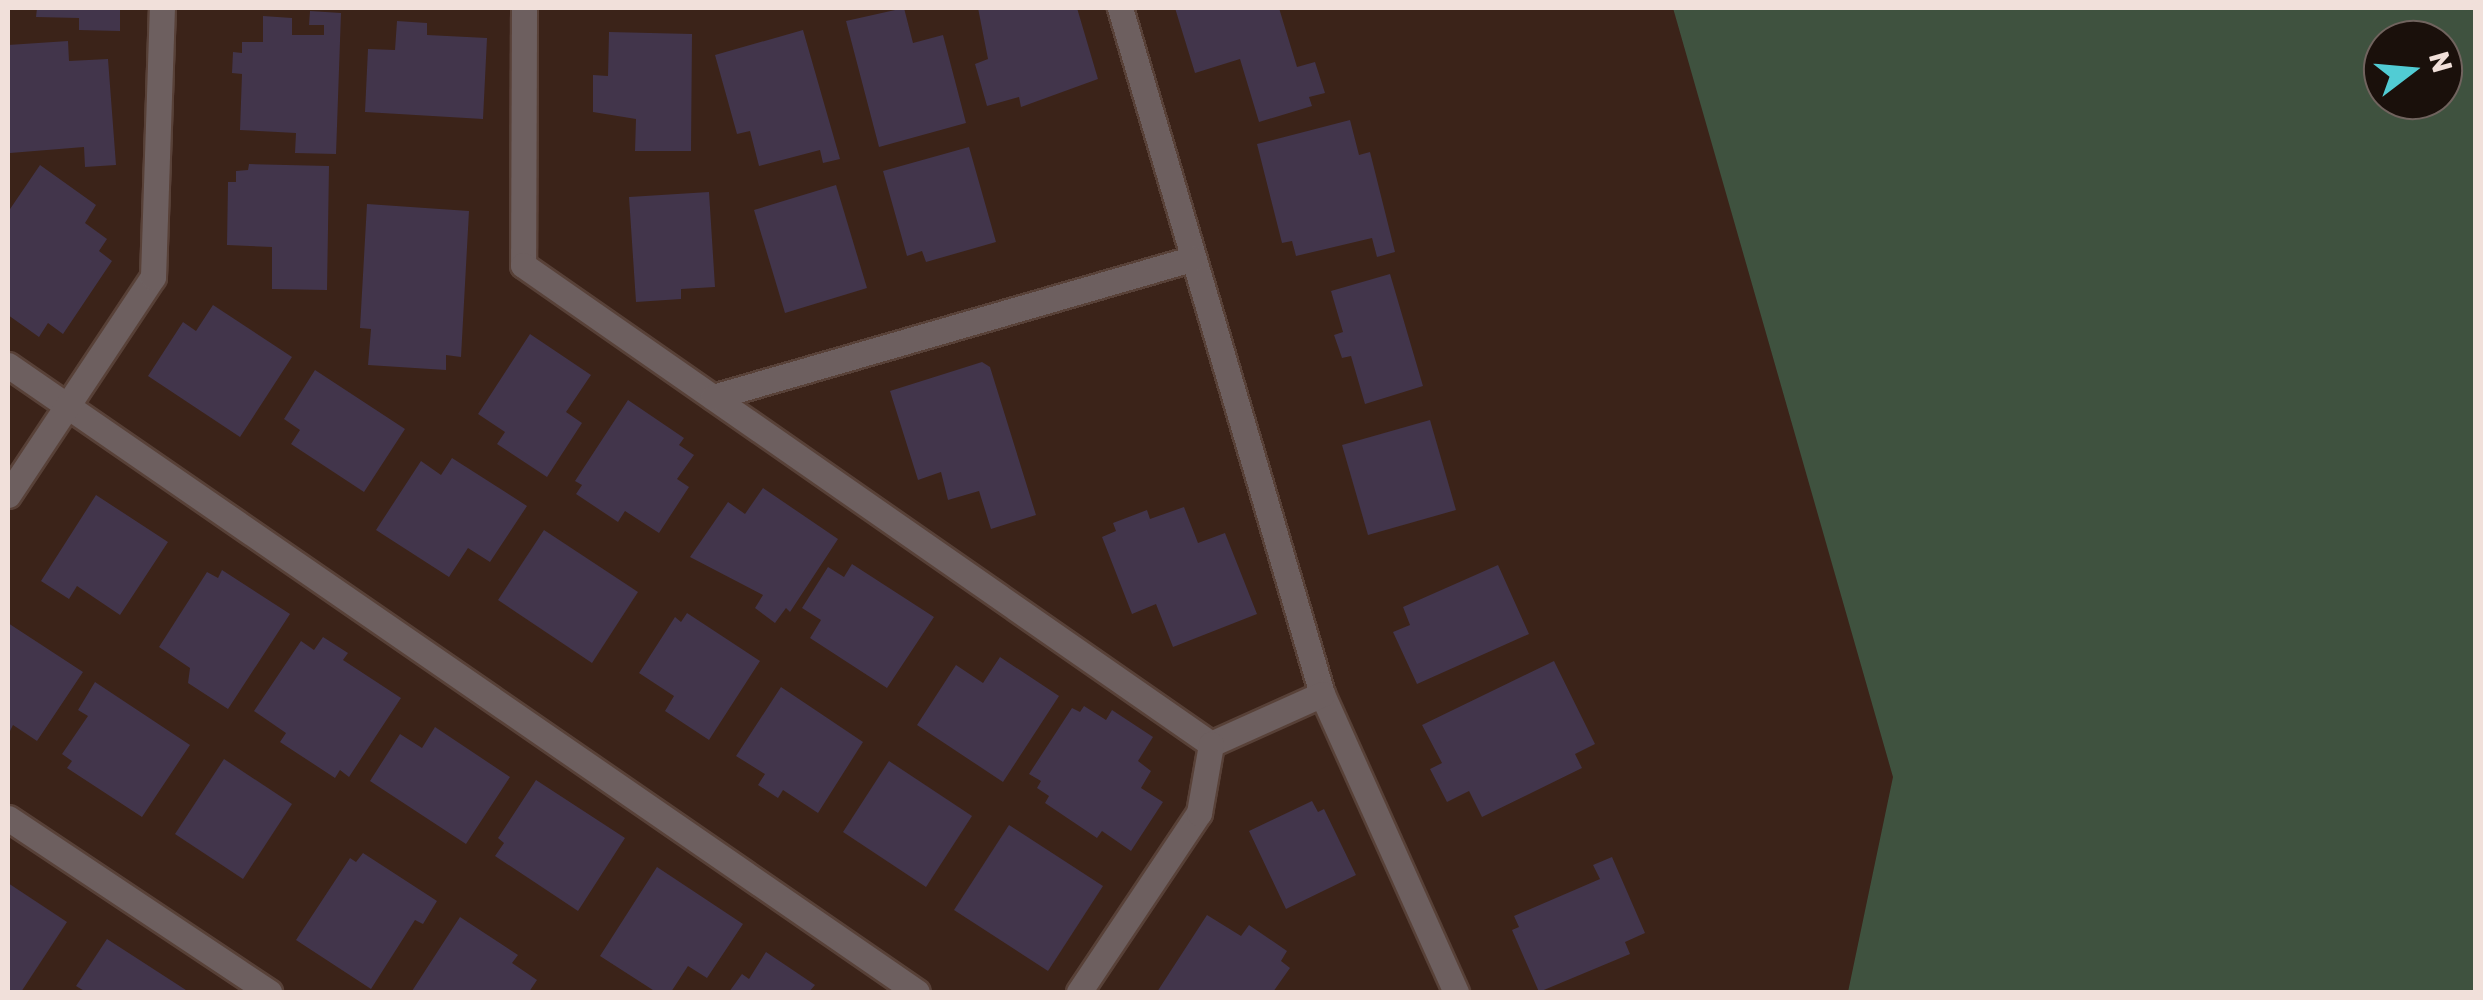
<!DOCTYPE html>
<style>
body{margin:0}
#map{position:relative;width:2483px;height:1000px;overflow:hidden;background:#3b2319;font-family:Rubik,sans-serif}
div>[style]{position:absolute}
[style*='--x']{left:calc(var(--x)*1px);top:calc(var(--y)*1px);width:calc(var(--w)*1px);rotate:calc(var(--a)*1deg)}
.green>*{inset:0;background:#3f523f}
.building>*{inset:0;background:#42354b}
.roads{filter:drop-shadow(2px 0 #584138) drop-shadow(-2px 0 #584138) drop-shadow(0 2px #584138) drop-shadow(0 -2px #584138)}
.street>*{height:25px;margin:-12.5px;padding:0 12.5px;transform-origin:12.5px;border-radius:12.5px;background:#6d5f5f}
span{translate:-50% -50%;white-space:nowrap;text-align:center;line-height:1.15;-webkit-text-stroke:8px #1a100b;paint-order:stroke}
.frame{position:absolute;inset:0;border:10px solid #f1e0da;pointer-events:none}
.north{position:absolute;left:2363px;top:20px;width:100px;height:100px;box-sizing:border-box;background:#1a100b;border:2px solid #70635e;border-radius:50%;rotate:74deg;font-size:28px;font-weight:700;line-height:40px;text-align:center;color:#f1e0da}
.north::after{content:'';display:block;margin:auto;width:35px;height:45px;background:#51ccd4;clip-path:polygon(50% 0,100% 100%,50% 72%,0 100%)}
</style>
<div id="map">
<div class="green">
<i style="clip-path:polygon(evenodd,1673px 8px,2475px 8px,2475px 992px,1848px 992px,1893px 777px,1673px 8px,2383px 40px,2443px 40px,2443px 100px,2383px 100px,2383px 40px)"></i>
</div>
<div class="building">
<i style="clip-path:polygon(37px 8px,120px 8px,120px 31px,79px 30px,79px 18px,36px 17px)"></i>
<i style="clip-path:polygon(904px 8px,913px 43px,943px 35px,966px 123px,879px 147px,846px 21px)"></i>
<i style="clip-path:polygon(978px 8px,1077px 8px,1098px 79px,1021px 107px,1019px 97px,987px 106px,975px 64px,988px 59px)"></i>
<i style="clip-path:polygon(1175px 8px,1279px 8px,1297px 67px,1315px 62px,1325px 93px,1309px 97px,1312px 106px,1259px 122px,1240px 59px,1195px 73px)"></i>
<i style="clip-path:polygon(310px 11px,341px 13px,336px 154px,295px 153px,296px 133px,240px 130px,242px 74px,232px 73px,233px 52px,242px 53px,242px 42px,263px 42px,263px 16px,292px 18px,292px 35px,324px 35px,324px 25px,309px 25px)"></i>
<i style="clip-path:polygon(397px 21px,427px 23px,427px 35px,487px 38px,483px 119px,365px 112px,368px 49px,395px 50px)"></i>
<i style="clip-path:polygon(803px 30px,840px 159px,823px 163px,820px 150px,759px 166px,750px 131px,737px 134px,715px 55px)"></i>
<i style="clip-path:polygon(609px 32px,692px 34px,691px 151px,635px 151px,636px 119px,593px 112px,593px 75px,608px 76px)"></i>
<i style="clip-path:polygon(68px 41px,69px 61px,108px 59px,116px 165px,85px 167px,84px 147px,10px 153px,8px 45px)"></i>
<i style="clip-path:polygon(1350px 120px,1359px 155px,1370px 152px,1395px 252px,1377px 257px,1372px 238px,1296px 256px,1292px 241px,1282px 243px,1257px 144px)"></i>
<i style="clip-path:polygon(969px 147px,996px 242px,926px 262px,922px 251px,907px 256px,883px 171px)"></i>
<i style="clip-path:polygon(249px 164px,329px 166px,327px 290px,272px 289px,272px 247px,227px 245px,228px 182px,236px 182px,236px 171px,248px 170px)"></i>
<i style="clip-path:polygon(40px 165px,96px 205px,85px 223px,107px 239px,99px 251px,112px 261px,63px 334px,48px 323px,39px 337px,8px 315px,8px 212px)"></i>
<i style="clip-path:polygon(836px 185px,867px 288px,785px 313px,754px 210px)"></i>
<i style="clip-path:polygon(709px 192px,715px 287px,681px 289px,681px 299px,636px 302px,629px 197px)"></i>
<i style="clip-path:polygon(367px 204px,469px 211px,461px 357px,446px 355px,446px 370px,368px 365px,371px 329px,360px 328px)"></i>
<i style="clip-path:polygon(1390px 274px,1423px 386px,1365px 404px,1351px 356px,1342px 358px,1334px 335px,1343px 332px,1331px 291px)"></i>
<i style="clip-path:polygon(213px 305px,292px 357px,240px 437px,148px 376px,183px 322px,196px 331px)"></i>
<i style="clip-path:polygon(530px 334px,591px 375px,566px 412px,582px 423px,547px 477px,497px 444px,505px 432px,478px 414px)"></i>
<i style="clip-path:polygon(982px 362px,990px 367px,1036px 515px,991px 529px,979px 491px,948px 500px,941px 472px,918px 480px,890px 391px)"></i>
<i style="clip-path:polygon(315px 370px,405px 429px,364px 492px,291px 444px,300px 430px,284px 419px)"></i>
<i style="clip-path:polygon(628px 400px,684px 438px,679px 445px,694px 455px,677px 479px,689px 487px,659px 533px,625px 511px,618px 522px,576px 494px,582px 485px,575px 481px)"></i>
<i style="clip-path:polygon(1430px 420px,1456px 510px,1368px 535px,1342px 445px)"></i>
<i style="clip-path:polygon(452px 458px,527px 506px,490px 562px,468px 548px,449px 577px,376px 530px,421px 461px,441px 475px)"></i>
<i style="clip-path:polygon(763px 488px,838px 539px,790px 612px,786px 608px,775px 623px,755px 608px,763px 595px,690px 557px,728px 502px,745px 514px)"></i>
<i style="clip-path:polygon(96px 495px,168px 542px,120px 615px,77px 586px,69px 599px,41px 581px)"></i>
<i style="clip-path:polygon(1184px 507px,1198px 543px,1225px 533px,1257px 614px,1173px 647px,1156px 604px,1132px 614px,1102px 537px,1116px 531px,1113px 523px,1147px 510px,1150px 519px)"></i>
<i style="clip-path:polygon(544px 530px,638px 592px,592px 663px,498px 600px)"></i>
<i style="clip-path:polygon(852px 564px,934px 617px,887px 688px,810px 638px,821px 620px,802px 608px,828px 567px,844px 577px)"></i>
<i style="clip-path:polygon(1498px 565px,1529px 634px,1417px 684px,1393px 632px,1410px 625px,1403px 607px)"></i>
<i style="clip-path:polygon(222px 570px,290px 614px,228px 709px,188px 683px,190px 668px,159px 647px,207px 572px,218px 578px)"></i>
<i style="clip-path:polygon(687px 613px,760px 661px,709px 740px,665px 711px,674px 696px,639px 673px,675px 617px,681px 622px)"></i>
<i style="clip-path:polygon(8px 623px,83px 672px,37px 741px,13px 725px,8px 735px)"></i>
<i style="clip-path:polygon(323px 637px,348px 653px,343px 660px,401px 698px,349px 777px,340px 770px,335px 778px,280px 742px,286px 733px,254px 711px,301px 641px,314px 650px)"></i>
<i style="clip-path:polygon(1000px 657px,1059px 696px,1003px 782px,917px 725px,956px 665px,983px 683px)"></i>
<i style="clip-path:polygon(1554px 661px,1595px 744px,1575px 754px,1582px 768px,1482px 817px,1469px 791px,1447px 802px,1430px 769px,1442px 763px,1422px 725px)"></i>
<i style="clip-path:polygon(95px 682px,190px 745px,142px 817px,67px 768px,72px 761px,62px 754px,88px 716px,78px 710px)"></i>
<i style="clip-path:polygon(781px 687px,863px 742px,818px 813px,783px 790px,778px 798px,758px 785px,765px 774px,736px 756px)"></i>
<i style="clip-path:polygon(1084px 706px,1106px 720px,1112px 710px,1153px 737px,1138px 761px,1151px 771px,1141px 788px,1163px 802px,1131px 851px,1102px 831px,1097px 838px,1045px 803px,1049px 796px,1037px 788px,1041px 781px,1029px 774px,1072px 708px,1080px 712px)"></i>
<i style="clip-path:polygon(435px 727px,510px 777px,466px 844px,370px 781px,400px 734px,422px 748px)"></i>
<i style="clip-path:polygon(224px 759px,292px 804px,243px 879px,175px 834px)"></i>
<i style="clip-path:polygon(889px 761px,972px 816px,926px 887px,843px 832px)"></i>
<i style="clip-path:polygon(536px 780px,625px 838px,578px 911px,495px 856px,504px 843px,498px 838px)"></i>
<i style="clip-path:polygon(1312px 801px,1318px 812px,1324px 809px,1356px 875px,1286px 909px,1249px 831px)"></i>
<i style="clip-path:polygon(1009px 825px,1103px 886px,1048px 971px,954px 910px)"></i>
<i style="clip-path:polygon(363px 853px,437px 901px,423px 924px,415px 920px,371px 989px,296px 940px,350px 858px,356px 862px)"></i>
<i style="clip-path:polygon(1612px 857px,1645px 933px,1625px 942px,1630px 954px,1539px 992px,1512px 930px,1519px 927px,1514px 916px,1600px 879px,1593px 865px)"></i>
<i style="clip-path:polygon(657px 867px,743px 924px,707px 978px,688px 966px,671px 992px,656px 992px,600px 956px)"></i>
<i style="clip-path:polygon(8px 883px,67px 922px,21px 992px,8px 992px)"></i>
<i style="clip-path:polygon(1207px 915px,1241px 936px,1249px 925px,1287px 951px,1281px 961px,1290px 968px,1273px 992px,1157px 992px)"></i>
<i style="clip-path:polygon(460px 917px,518px 955px,512px 963px,537px 980px,529px 992px,412px 991px)"></i>
<i style="clip-path:polygon(107px 939px,189px 992px,86px 992px,76px 986px)"></i>
<i style="clip-path:polygon(766px 952px,815px 985px,809px 992px,729px 992px,742px 974px,749px 979px)"></i>
</div>
<div class="roads">
<div class="street">
<i style="--x:524;--y:8;--w:257;--a:90.2"></i>
<i style="--x:523;--y:265;--w:838;--a:34.85"></i>
<i style="--x:1120;--y:8;--w:715;--a:73.59"></i>
<i style="--x:1322;--y:694;--w:327;--a:65.8"></i>
<i style="--x:8;--y:365;--w:1104;--a:34.6"></i>
<i style="--x:713;--y:397;--w:498;--a:-16.1"></i>
<i style="--x:8;--y:495;--w:262;--a:-56.4"></i>
<i style="--x:153;--y:277;--w:269;--a:-88.1"></i>
<i style="--x:1211;--y:744;--w:122;--a:-24.2"></i>
<i style="--x:8;--y:818;--w:314;--a:33.7"></i>
<i style="--x:1079;--y:992;--w:216;--a:-56.2"></i>
<i style="--x:1199;--y:813;--w:70;--a:-80.1"></i>
</div>
</div>
<div class="frame"></div>
<div class="north">N</div>
</div>
